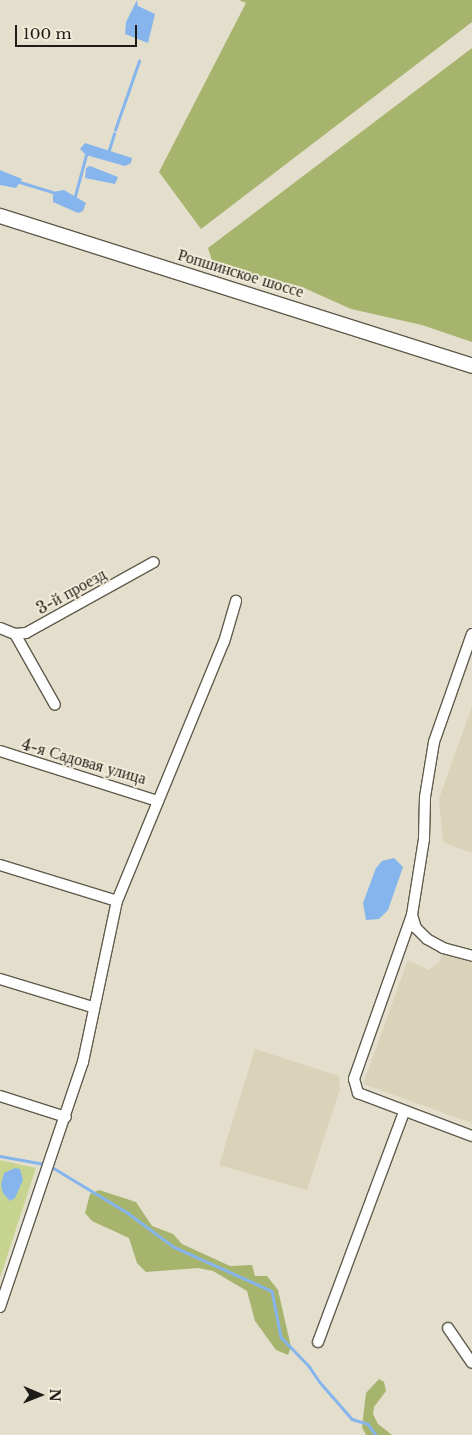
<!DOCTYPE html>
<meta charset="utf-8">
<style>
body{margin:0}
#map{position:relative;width:472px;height:1435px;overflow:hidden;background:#e4decc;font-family:"Libre Baskerville",serif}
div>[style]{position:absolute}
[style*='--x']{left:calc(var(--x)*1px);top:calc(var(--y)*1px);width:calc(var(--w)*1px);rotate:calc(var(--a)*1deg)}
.built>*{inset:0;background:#dad3ba}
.green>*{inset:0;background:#c7d490}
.forest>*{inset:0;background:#a7b46d}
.water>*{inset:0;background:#86b5ed}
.stream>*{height:2.5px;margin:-1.25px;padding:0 1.25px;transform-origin:1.25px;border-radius:1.25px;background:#86b5ed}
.roads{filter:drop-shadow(1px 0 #615c4d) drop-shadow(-1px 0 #615c4d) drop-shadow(0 1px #615c4d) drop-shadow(0 -1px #615c4d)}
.minor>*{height:10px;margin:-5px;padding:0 5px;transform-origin:5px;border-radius:5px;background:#fff}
.secondary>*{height:14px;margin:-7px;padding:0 7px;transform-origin:7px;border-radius:7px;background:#fff}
span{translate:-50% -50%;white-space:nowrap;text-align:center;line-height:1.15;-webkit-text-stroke:4px #f1ecd9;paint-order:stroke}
.street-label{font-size:16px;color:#1e1c16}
.north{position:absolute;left:15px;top:1370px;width:50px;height:50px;-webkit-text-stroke:4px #f1ecd9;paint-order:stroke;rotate:91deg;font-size:14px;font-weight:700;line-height:20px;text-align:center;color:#1e1c16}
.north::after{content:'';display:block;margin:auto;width:18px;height:22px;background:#1e1c16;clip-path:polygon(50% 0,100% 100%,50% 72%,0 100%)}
.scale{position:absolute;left:15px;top:25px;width:122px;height:22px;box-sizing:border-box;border:2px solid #1e1c16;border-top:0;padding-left:6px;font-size:15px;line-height:18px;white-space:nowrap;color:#1e1c16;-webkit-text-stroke:4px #f1ecd9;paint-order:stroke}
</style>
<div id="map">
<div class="built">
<i style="clip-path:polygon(472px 706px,472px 853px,443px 842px,439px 799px)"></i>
<i style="clip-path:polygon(442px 954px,472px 963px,472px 1123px,363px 1084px,408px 960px,429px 970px,440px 961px)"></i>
<i style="clip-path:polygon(255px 1049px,339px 1076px,340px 1089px,307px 1190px,219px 1165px)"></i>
</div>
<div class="green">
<i style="clip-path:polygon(0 1160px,36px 1168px,0 1278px)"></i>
</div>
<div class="forest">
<i style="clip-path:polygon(239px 0,472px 0,472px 22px,201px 229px,159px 172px,246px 3px)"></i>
<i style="clip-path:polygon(472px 48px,472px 342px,422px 325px,351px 309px,302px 287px,213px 264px,208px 248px)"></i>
<i style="clip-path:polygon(99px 1190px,136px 1202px,152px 1226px,173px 1234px,182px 1244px,230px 1266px,252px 1265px,255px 1276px,267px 1276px,278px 1290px,291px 1347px,288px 1355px,276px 1350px,255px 1321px,247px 1291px,213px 1271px,198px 1268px,146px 1272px,137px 1263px,129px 1238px,92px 1221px,85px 1213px,90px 1194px)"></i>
<i style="clip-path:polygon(379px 1379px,384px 1382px,386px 1391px,374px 1407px,373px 1414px,378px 1424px,392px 1435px,366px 1435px,362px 1427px,366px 1393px)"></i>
</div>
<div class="water">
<i style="clip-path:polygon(137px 0,138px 6px,155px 14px,148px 43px,125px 34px,126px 22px)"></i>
<i style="clip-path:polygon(85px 143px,132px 158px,131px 163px,125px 166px,86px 155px,80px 149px)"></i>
<i style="clip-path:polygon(90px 166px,118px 177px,115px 184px,85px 178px,86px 168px)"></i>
<i style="clip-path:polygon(0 170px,22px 179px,16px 188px,0 185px)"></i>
<i style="clip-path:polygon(64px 190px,86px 203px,83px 211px,78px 213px,53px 202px,53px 192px)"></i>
<i style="clip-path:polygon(394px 858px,403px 867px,388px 910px,379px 919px,366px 920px,363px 903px,376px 868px,382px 861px)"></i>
<i style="clip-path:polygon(15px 1168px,20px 1169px,23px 1180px,15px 1198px,10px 1201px,3px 1193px,1px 1185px,4px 1173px)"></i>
</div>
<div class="stream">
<i style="--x:115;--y:130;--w:73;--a:-70.8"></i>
<i style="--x:109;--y:150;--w:17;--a:-73"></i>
<i style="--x:20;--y:182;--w:34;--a:17"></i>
<i style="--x:75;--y:196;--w:42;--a:-75"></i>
<i style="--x:0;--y:1156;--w:46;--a:10.1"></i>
<i style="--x:52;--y:1167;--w:89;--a:31.2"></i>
<i style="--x:128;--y:1213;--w:57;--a:36.5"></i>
<i style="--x:174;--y:1247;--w:107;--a:24.2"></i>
<i style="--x:272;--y:1291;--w:47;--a:78.9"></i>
<i style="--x:281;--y:1337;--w:40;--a:46"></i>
<i style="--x:309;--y:1366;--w:18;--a:56"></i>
<i style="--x:319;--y:1381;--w:50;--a:49"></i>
<i style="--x:352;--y:1419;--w:17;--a:17"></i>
<i style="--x:368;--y:1424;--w:14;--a:54"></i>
</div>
<div class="roads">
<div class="minor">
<i style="--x:0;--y:628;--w:16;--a:22"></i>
<i style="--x:15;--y:634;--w:11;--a:-5"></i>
<i style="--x:26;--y:633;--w:146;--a:-29"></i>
<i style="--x:15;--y:634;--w:81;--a:60.6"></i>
<i style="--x:472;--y:634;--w:114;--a:109.4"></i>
<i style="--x:434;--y:742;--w:56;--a:99.3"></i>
<i style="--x:425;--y:797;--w:42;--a:91.4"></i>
<i style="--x:424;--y:839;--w:77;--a:99"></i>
<i style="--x:412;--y:915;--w:174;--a:109.5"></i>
<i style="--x:354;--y:1079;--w:15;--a:74"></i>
<i style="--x:358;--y:1093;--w:122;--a:20.7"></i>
<i style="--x:0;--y:751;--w:166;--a:17.6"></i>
<i style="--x:0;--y:865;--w:122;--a:17.1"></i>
<i style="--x:412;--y:915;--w:14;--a:73"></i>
<i style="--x:416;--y:928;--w:16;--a:45"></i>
<i style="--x:427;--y:939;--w:18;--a:29"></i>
<i style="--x:443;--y:948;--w:30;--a:15"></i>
<i style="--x:0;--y:979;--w:96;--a:16.9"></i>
<i style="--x:0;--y:1096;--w:69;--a:17.7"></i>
<i style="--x:0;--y:1307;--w:259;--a:-71.3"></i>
<i style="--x:83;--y:1062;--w:165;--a:-78.1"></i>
<i style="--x:117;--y:901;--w:280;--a:-67.6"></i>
<i style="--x:224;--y:642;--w:43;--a:-73.7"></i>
<i style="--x:448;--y:1328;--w:42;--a:55.6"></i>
<i style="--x:318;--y:1342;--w:246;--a:-69.5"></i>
</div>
<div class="secondary">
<i style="--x:0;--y:216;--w:495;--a:17.6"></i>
</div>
</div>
<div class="street-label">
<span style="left:241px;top:273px;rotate:17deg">Ропшинское шоссе</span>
<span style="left:71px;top:591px;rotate:-29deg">3-й проезд</span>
<span style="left:84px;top:761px;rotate:16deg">4-я Садовая улица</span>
</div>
<div class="north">N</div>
<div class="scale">100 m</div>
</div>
